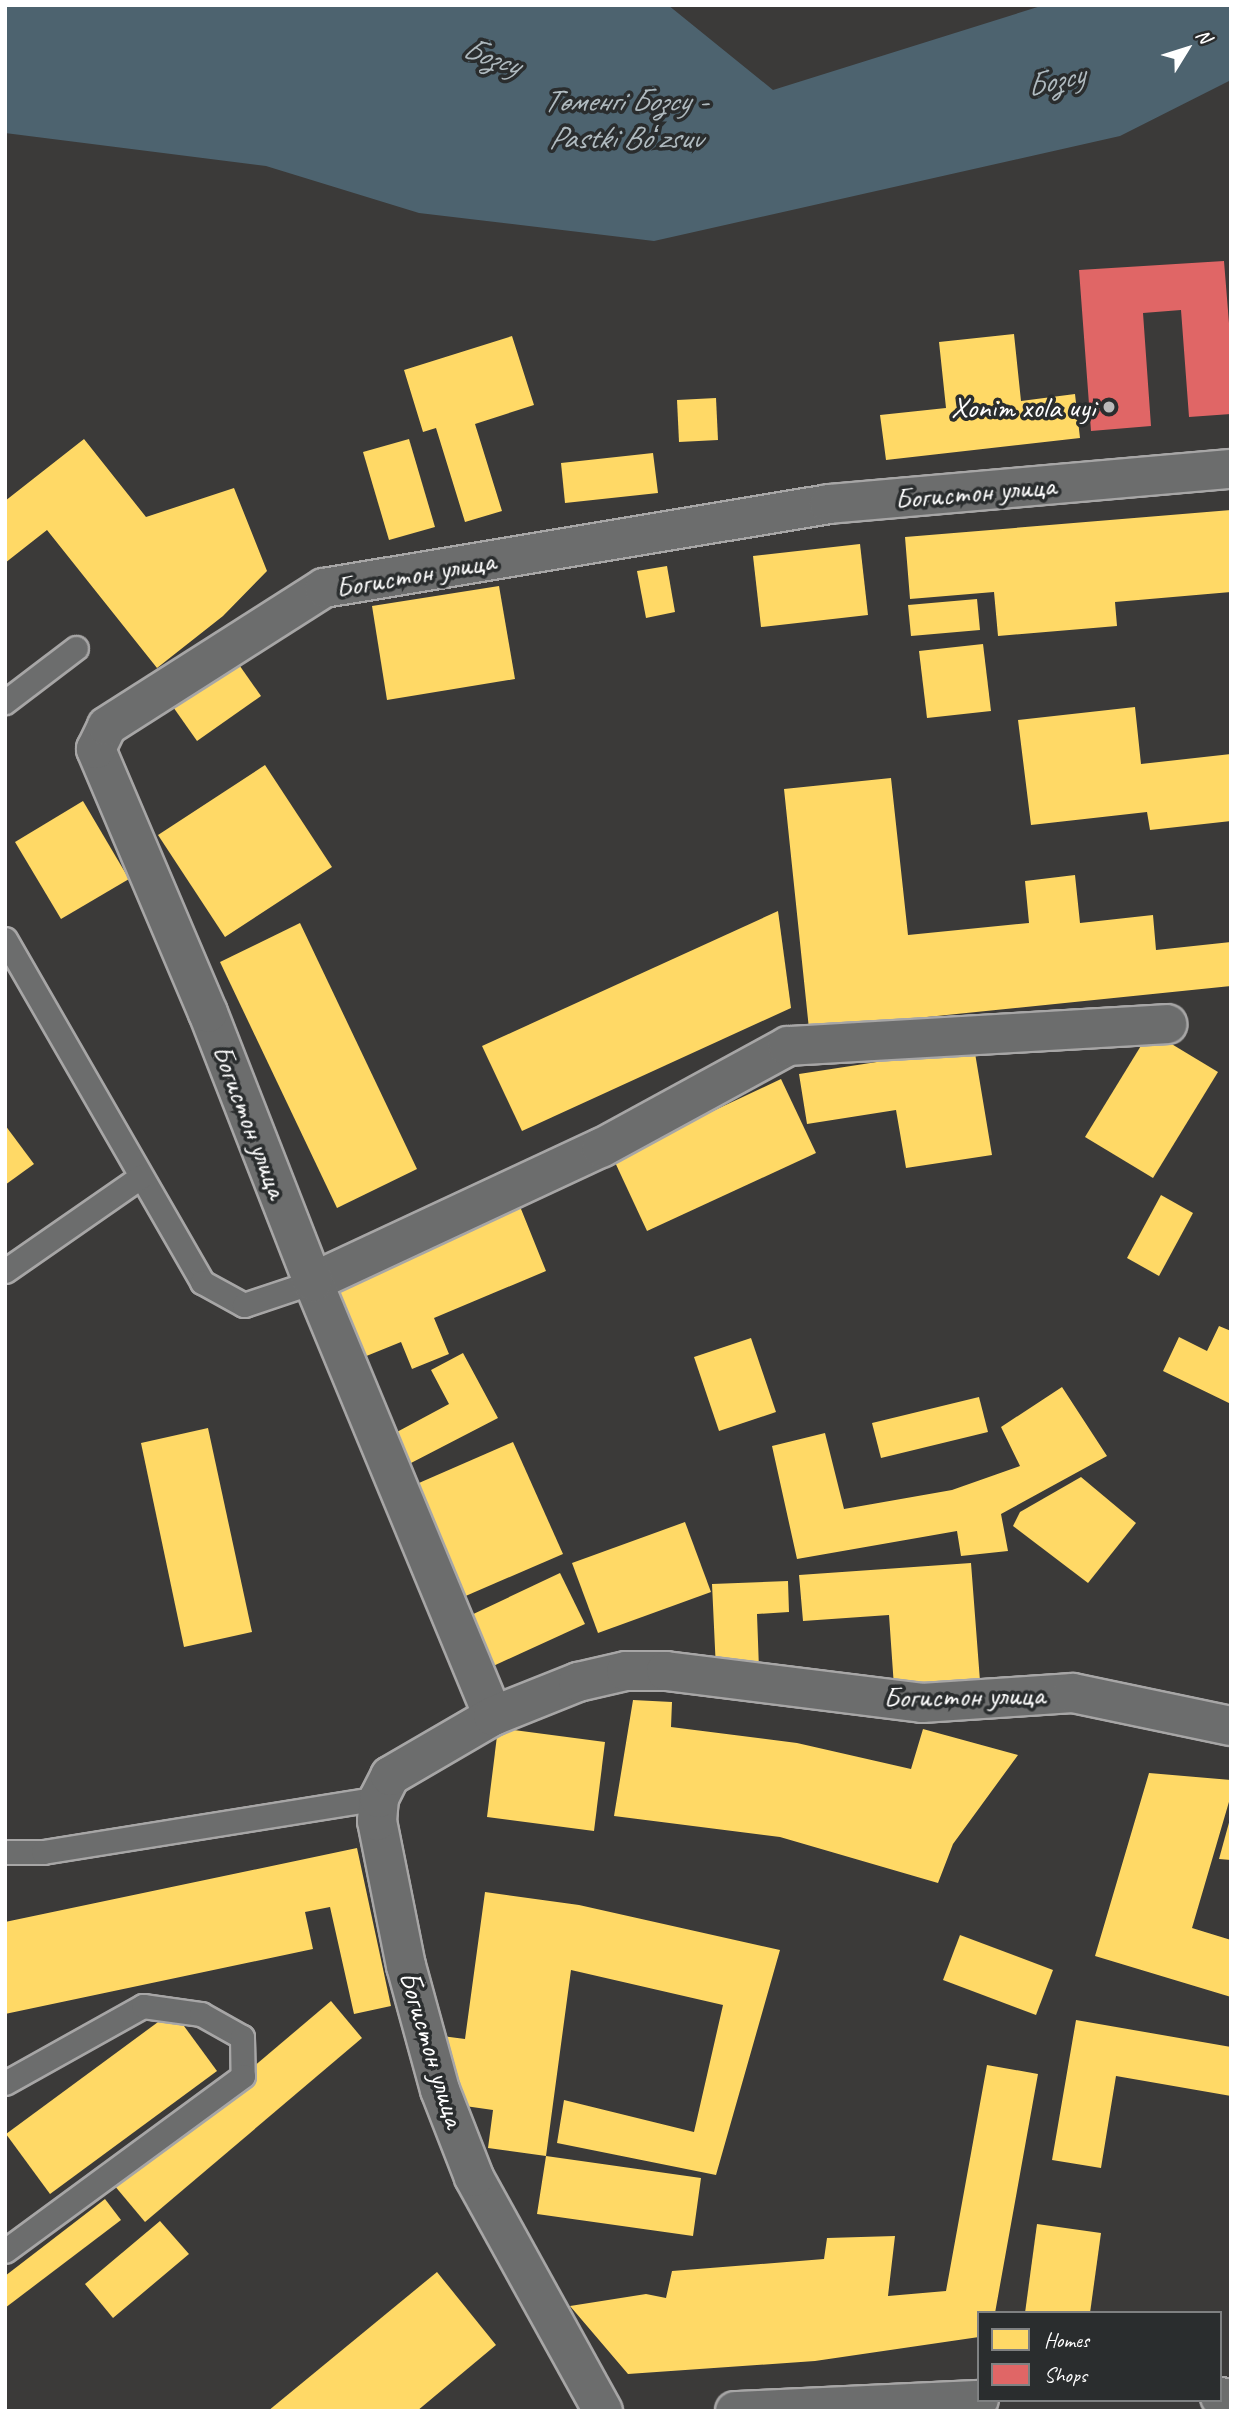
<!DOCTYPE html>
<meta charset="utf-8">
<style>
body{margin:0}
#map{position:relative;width:1236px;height:2416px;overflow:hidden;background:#3b3a39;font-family:Caveat,sans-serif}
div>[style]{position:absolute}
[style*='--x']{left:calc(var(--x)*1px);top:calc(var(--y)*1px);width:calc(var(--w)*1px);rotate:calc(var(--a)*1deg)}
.water>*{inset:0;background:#4d636f}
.homes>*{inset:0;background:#ffd966}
.shops>*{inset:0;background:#e06666}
.roads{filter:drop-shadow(2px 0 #a7a6a6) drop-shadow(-2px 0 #a7a6a6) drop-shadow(0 2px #a7a6a6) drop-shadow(0 -2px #a7a6a6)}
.lane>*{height:23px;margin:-11.5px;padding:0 11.5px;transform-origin:11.5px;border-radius:11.5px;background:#6c6d6d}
.street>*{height:38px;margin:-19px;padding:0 19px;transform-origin:19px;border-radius:19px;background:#6c6d6d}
.dots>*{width:19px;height:19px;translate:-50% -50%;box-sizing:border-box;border:4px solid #2a2d2e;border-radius:50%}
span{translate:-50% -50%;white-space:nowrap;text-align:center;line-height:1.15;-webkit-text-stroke:7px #2a2d2e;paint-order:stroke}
.poi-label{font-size:30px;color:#fff}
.right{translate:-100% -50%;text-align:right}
.street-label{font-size:30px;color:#fff}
.water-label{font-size:32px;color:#b0bbc0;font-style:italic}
.frame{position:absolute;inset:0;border:7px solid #fff;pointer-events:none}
.legend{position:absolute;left:977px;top:2311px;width:245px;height:91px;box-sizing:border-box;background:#2a2d2e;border:2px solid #7f8182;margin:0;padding:9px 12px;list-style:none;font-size:21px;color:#fff}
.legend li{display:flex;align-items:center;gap:14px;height:35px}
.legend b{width:35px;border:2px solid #7f8182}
.north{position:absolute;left:1152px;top:14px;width:70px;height:70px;-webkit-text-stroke:5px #2a2d2e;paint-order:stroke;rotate:52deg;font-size:19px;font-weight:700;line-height:28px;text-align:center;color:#fff}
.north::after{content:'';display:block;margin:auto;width:24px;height:32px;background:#fff;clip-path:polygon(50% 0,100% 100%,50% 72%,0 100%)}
</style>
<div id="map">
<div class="water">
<i style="clip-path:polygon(5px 5px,668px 5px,773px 90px,1044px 5px,1231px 5px,1231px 80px,1120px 136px,654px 241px,419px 213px,266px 166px,5px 133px)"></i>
</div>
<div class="homes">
<i style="clip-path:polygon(1014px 334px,1021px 401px,1075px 394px,1080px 438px,886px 460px,880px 415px,946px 408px,939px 342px)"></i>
<i style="clip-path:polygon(512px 336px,534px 405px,475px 424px,502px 511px,465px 522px,436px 428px,423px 432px,404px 370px)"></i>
<i style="clip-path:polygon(716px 398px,718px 440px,679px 442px,677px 400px)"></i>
<i style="clip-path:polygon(84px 439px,146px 517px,234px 488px,267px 571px,223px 616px,157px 668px,47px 530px,5px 563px,5px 501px)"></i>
<i style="clip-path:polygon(409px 439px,435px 527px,389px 540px,363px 452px)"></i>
<i style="clip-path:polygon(653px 453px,658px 493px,565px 503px,561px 463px)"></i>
<i style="clip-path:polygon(1231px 510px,1231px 592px,1115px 602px,1117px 626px,998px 636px,994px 592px,910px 599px,905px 537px)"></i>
<i style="clip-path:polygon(860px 544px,868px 615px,761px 627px,753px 556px)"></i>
<i style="clip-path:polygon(667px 566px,675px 612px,646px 618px,637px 571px)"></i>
<i style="clip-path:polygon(499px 586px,515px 679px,387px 700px,372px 606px)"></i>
<i style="clip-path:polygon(977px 599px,980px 630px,911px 636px,908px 605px)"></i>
<i style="clip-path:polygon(983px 644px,991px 711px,927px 718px,919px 651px)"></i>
<i style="clip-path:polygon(235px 659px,261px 696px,197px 741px,171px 704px)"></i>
<i style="clip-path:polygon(1135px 707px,1141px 764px,1231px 754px,1231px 821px,1150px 830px,1147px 812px,1031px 825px,1018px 720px)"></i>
<i style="clip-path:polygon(265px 765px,332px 867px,225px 937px,158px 835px)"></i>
<i style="clip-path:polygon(891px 778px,908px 935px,1029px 923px,1025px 881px,1075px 875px,1080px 923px,1153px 915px,1156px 950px,1231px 942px,1231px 986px,809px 1029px,784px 789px)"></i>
<i style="clip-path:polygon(83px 801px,129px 879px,61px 919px,15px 842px)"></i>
<i style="clip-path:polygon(778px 911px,791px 1008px,522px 1131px,482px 1046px)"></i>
<i style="clip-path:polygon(300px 923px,417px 1169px,337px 1208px,220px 962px)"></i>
<i style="clip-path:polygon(1150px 1031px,1218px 1072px,1153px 1178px,1085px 1137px)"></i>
<i style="clip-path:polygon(974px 1047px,992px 1155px,906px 1168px,896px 1110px,807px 1124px,799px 1074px)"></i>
<i style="clip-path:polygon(781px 1079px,816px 1153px,647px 1231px,613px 1158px)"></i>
<i style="clip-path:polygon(5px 1125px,34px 1164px,5px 1185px)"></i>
<i style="clip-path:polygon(1161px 1195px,1193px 1213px,1159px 1276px,1127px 1258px)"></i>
<i style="clip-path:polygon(519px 1204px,546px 1271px,434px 1318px,449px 1354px,412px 1369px,401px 1342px,359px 1359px,328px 1284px)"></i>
<i style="clip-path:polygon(1219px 1326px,1231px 1331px,1231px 1404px,1163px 1371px,1179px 1337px,1207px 1351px)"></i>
<i style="clip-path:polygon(751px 1338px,776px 1412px,719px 1431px,694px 1357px)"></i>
<i style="clip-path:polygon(463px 1353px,498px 1418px,411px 1463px,395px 1433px,449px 1404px,431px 1370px)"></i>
<i style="clip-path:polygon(1062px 1387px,1107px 1456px,1001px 1514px,1008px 1551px,961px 1556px,957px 1531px,797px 1559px,772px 1446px,825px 1433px,844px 1509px,952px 1490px,1020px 1466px,1001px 1427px)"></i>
<i style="clip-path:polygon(979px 1397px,988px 1432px,881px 1458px,872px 1423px)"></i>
<i style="clip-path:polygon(208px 1428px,252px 1632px,184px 1647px,141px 1443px)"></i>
<i style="clip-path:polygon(513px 1442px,563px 1554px,461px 1598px,412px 1486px)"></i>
<i style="clip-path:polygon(1081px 1477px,1136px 1523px,1088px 1583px,1013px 1526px,1020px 1512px)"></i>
<i style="clip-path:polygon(685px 1522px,711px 1592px,598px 1633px,572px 1563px)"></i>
<i style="clip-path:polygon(971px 1563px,980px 1681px,894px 1687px,889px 1615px,803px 1621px,799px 1575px)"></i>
<i style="clip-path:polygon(560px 1573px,585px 1624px,491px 1667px,467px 1617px)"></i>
<i style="clip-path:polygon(788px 1581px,789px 1612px,757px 1614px,759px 1669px,716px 1670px,712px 1584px)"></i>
<i style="clip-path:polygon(633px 1700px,672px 1702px,671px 1727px,797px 1743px,911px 1769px,923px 1729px,1018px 1755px,953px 1844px,938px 1883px,780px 1837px,614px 1816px)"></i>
<i style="clip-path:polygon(498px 1728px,605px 1742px,594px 1831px,487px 1817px)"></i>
<i style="clip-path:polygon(1149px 1773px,1231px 1780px,1231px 1795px,1192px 1928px,1231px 1940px,1231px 1997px,1095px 1956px)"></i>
<i style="clip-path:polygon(1230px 1819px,1231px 1819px,1231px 1860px,1219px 1859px)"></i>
<i style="clip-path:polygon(357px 1848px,391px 2006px,354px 2014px,330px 1907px,305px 1912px,313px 1949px,5px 2014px,5px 1922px)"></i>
<i style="clip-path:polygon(485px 1892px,579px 1905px,780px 1950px,716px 2175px,557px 2143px,564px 2100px,694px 2132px,723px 2005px,571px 1970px,546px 2156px,701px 2178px,693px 2236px,537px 2214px,546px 2156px,488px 2148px,493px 2110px,451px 2104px,442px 2036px,465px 2039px)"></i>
<i style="clip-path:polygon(960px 1935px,1053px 1970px,1036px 2015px,943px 1980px)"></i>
<i style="clip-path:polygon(331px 2001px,362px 2038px,145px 2222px,114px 2185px)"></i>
<i style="clip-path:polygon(173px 2011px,217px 2071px,50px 2194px,6px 2134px)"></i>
<i style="clip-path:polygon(1076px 2020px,1231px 2047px,1231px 2096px,1116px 2076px,1101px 2168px,1052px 2160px)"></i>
<i style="clip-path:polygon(987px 2065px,1038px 2074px,995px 2313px,979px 2313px,979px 2337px,815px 2361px,628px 2374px,570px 2306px,646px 2294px,666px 2298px,672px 2271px,824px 2259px,827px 2238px,895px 2236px,888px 2296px,946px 2291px)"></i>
<i style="clip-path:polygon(105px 2199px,121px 2220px,5px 2308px,5px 2276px)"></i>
<i style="clip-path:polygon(160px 2221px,189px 2254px,113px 2318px,85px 2284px)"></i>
<i style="clip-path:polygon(1037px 2224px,1101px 2233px,1090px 2313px,1025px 2313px)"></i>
<i style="clip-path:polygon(437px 2272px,496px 2345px,417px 2411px,268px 2411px)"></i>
</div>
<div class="shops">
<i style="clip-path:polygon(1224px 261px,1231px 348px,1231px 414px,1189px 417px,1181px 310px,1143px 313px,1151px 426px,1091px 431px,1079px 270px)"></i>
</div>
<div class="roads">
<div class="lane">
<i style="--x:5;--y:702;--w:89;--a:-37.3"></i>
<i style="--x:5;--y:939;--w:396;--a:60.1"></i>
<i style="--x:202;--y:1282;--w:48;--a:28.7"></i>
<i style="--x:244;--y:1305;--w:73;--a:-18.4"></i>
<i style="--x:5;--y:1271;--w:165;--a:-34.8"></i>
<i style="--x:5;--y:1852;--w:38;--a:0"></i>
<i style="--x:43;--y:1852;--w:340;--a:-9.1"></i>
<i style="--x:5;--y:2083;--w:158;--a:-29.2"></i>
<i style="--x:143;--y:2006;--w:59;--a:7.9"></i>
<i style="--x:201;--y:2014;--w:47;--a:29.3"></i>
<i style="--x:242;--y:2037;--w:39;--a:89"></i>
<i style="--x:243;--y:2076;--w:295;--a:143.7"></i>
</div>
<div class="street">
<i style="--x:313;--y:1282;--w:318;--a:-25"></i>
<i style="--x:601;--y:1148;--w:213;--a:-28.6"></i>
<i style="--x:788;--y:1046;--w:380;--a:-3.3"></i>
<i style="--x:493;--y:1716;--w:470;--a:-112.5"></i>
<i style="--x:313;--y:1282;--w:289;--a:-111.3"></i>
<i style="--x:208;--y:1013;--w:287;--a:-113"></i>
<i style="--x:96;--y:749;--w:25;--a:-64"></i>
<i style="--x:107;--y:726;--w:257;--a:-32.5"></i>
<i style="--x:324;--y:588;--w:512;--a:-9.44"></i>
<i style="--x:829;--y:504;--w:404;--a:-5"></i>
<i style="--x:1220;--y:2397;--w:11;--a:10"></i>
<i style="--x:603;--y:2411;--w:267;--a:-118.9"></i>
<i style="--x:474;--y:2177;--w:93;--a:-111.3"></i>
<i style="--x:440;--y:2090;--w:129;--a:-105.3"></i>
<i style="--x:406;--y:1966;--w:148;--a:-101.3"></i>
<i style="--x:377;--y:1821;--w:23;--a:-85"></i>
<i style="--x:379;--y:1798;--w:25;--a:-63"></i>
<i style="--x:390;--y:1776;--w:119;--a:-30.2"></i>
<i style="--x:493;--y:1716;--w:92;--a:-21.8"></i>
<i style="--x:578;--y:1682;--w:49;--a:-12.9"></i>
<i style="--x:626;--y:1671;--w:40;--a:0"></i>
<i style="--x:666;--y:1671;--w:258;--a:7.1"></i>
<i style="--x:922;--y:1703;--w:151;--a:-3.8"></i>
<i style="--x:1073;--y:1693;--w:161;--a:11.8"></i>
<i style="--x:735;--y:2411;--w:244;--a:-2.6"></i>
</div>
</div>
<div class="dots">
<i style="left:1109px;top:407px;background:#bababa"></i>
</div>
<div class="poi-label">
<span class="right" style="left:1095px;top:407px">Xonim xola uyi</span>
</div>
<div class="street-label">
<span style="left:975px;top:492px;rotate:-5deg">Богистон улица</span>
<span style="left:415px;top:574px;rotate:-10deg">Богистон улица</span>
<span style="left:250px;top:1121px;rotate:69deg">Богистон улица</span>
<span style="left:964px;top:1696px;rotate:-1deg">Богистон улица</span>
<span style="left:432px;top:2049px;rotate:73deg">Богистон улица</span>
</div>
<div class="water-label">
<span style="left:491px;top:57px;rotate:19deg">Бозсу</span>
<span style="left:1055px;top:81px;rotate:-13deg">Бозсу</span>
<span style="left:625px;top:120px">Төменгі Бозсу -<br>Pastki Boʻzsuv</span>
</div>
<div class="frame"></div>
<ul class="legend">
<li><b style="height:19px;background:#ffd966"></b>Homes</li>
<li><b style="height:19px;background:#e06666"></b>Shops</li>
</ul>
<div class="north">N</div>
</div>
